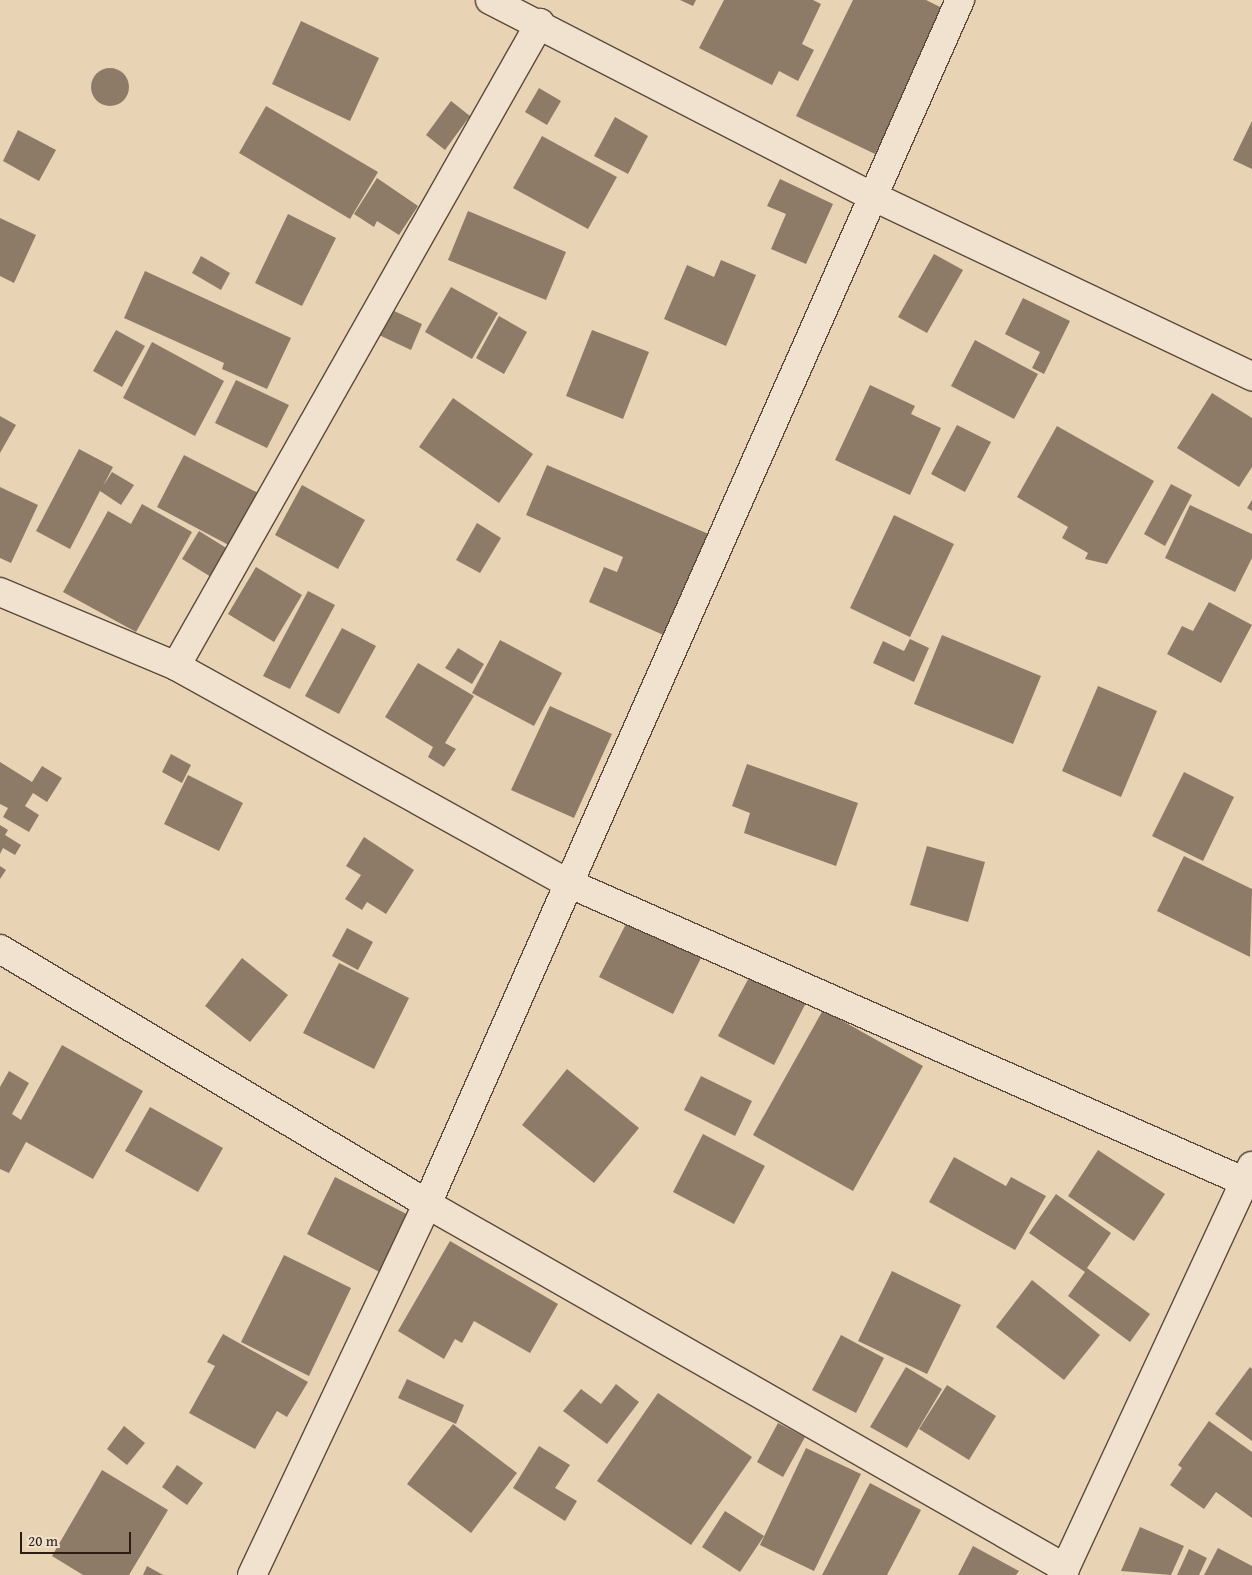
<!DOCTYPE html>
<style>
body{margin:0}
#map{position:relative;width:1252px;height:1575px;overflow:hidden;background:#e9d3b5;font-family:"Gentium Book Plus",serif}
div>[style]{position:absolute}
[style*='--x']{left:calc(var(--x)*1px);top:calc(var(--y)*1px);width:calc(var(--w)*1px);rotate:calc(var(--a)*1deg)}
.building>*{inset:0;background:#8e7b67}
.round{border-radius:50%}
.roads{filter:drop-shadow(1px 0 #5b4a3b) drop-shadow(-1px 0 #5b4a3b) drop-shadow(0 1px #5b4a3b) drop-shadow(0 -1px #5b4a3b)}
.minor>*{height:28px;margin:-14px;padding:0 14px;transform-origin:14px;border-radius:14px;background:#f1e2cf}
span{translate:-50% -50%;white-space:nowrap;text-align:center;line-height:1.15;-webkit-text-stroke:4.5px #f1e2cf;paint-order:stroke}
.scale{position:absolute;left:20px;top:1532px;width:111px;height:22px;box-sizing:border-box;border:2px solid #2c1c12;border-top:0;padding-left:6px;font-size:15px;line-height:18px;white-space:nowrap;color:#2c1c12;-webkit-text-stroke:4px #f1e2cf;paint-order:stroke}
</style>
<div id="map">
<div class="building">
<i style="clip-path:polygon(680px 0,696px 0,693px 6px)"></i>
<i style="clip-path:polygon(724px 0,813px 0,821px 4px,802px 44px,814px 50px,798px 81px,779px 71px,772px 85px,699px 48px)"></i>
<i style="clip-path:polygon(853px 0,926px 0,946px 10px,875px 154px,796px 116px)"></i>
<i style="clip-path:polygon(301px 21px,379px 58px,350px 121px,272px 84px)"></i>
<i class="round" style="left:91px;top:68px;width:38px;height:38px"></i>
<i style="clip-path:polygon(539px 88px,561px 101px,547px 125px,525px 112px)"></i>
<i style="clip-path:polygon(451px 101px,470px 116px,445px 150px,426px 135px)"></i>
<i style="clip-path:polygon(266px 106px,378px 172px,350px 219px,239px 153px)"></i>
<i style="clip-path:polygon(615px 117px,648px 136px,628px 174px,594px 156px)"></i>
<i style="clip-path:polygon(1252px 121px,1252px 169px,1233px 160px)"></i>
<i style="clip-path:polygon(18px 130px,56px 150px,39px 181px,3px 161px)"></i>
<i style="clip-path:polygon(542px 136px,617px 177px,588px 229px,513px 188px)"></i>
<i style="clip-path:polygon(377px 178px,418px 206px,399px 235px,377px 221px,374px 227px,354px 214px)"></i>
<i style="clip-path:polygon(780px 179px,833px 204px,806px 264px,771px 249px,786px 214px,767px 206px)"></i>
<i style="clip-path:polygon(468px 211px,566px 252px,546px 300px,448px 260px)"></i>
<i style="clip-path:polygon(288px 214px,336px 238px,302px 306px,255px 283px)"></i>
<i style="clip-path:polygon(0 218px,36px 235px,14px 283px,0 276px)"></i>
<i style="clip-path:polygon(934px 254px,963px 270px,927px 333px,898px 317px)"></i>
<i style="clip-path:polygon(201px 256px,230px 273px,221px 290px,192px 273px)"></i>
<i style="clip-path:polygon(721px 260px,756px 275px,726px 346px,664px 319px,687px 265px,714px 277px)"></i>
<i style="clip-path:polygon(145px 271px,291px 338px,267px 389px,222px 369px,224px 363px,124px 318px)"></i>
<i style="clip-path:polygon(451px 287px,498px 313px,472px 359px,425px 332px)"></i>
<i style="clip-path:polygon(1023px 298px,1070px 321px,1044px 374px,1032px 368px,1040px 352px,1005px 334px)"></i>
<i style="clip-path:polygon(390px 309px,422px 324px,411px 350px,379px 335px)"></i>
<i style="clip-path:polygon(499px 316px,527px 332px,504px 374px,476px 358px)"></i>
<i style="clip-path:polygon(116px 330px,145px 346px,122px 387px,93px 371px)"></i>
<i style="clip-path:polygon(592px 330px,649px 352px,623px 419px,566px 396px)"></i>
<i style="clip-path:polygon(975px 340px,1038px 374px,1014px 419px,951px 386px)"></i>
<i style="clip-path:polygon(152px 342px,224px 381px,195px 436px,123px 398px)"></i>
<i style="clip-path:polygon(236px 380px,289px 405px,267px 448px,215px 423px)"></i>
<i style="clip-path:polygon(870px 385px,915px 406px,911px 414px,941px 428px,910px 495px,835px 460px)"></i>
<i style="clip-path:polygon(1212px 393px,1252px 418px,1252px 467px,1239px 487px,1177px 448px)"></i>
<i style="clip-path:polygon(453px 398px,533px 454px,499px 503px,419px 447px)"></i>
<i style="clip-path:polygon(0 416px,16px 425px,0 453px)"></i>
<i style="clip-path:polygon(957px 425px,991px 442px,965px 492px,931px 474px)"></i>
<i style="clip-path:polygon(1057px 426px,1154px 481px,1107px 564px,1085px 559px,1088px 553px,1062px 538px,1068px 527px,1017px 497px)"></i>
<i style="clip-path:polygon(79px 449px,113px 467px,103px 486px,112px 472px,134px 485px,121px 505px,100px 491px,70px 549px,36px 531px)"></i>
<i style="clip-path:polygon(184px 455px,266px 497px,238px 550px,157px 507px)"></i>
<i style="clip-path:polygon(547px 465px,711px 535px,668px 637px,589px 602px,604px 567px,617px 572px,623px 557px,526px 515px)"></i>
<i style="clip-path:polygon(1171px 484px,1192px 495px,1165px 546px,1144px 534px)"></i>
<i style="clip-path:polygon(302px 485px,365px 520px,338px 569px,275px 535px)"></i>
<i style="clip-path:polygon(0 487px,38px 505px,11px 563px,0 558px)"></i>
<i style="clip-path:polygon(1252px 500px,1252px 511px,1247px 508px)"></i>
<i style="clip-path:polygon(142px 504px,192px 532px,136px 632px,63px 592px,108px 511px,131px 524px)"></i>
<i style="clip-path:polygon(1190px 505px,1252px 534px,1252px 558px,1235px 592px,1165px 558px)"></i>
<i style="clip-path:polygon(894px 515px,954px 544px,910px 637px,850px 608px)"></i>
<i style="clip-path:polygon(477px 523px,501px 538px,480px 573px,456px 560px)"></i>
<i style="clip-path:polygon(199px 531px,228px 549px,211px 577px,182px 559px)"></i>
<i style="clip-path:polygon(256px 567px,302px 595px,274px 642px,228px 614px)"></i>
<i style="clip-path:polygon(308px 591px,335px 605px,290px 689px,263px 676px)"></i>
<i style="clip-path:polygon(1209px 602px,1252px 625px,1221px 683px,1167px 654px,1182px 626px,1193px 631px)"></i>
<i style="clip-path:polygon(342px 628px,376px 646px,339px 714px,305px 696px)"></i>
<i style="clip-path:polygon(942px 635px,1041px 676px,1013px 744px,914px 704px)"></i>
<i style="clip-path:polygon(910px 639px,929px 648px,914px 682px,873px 663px,883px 641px,904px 651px)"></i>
<i style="clip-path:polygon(500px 640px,562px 673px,534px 726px,472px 693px)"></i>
<i style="clip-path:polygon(458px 648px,484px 664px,472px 684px,445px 668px)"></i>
<i style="clip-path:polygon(418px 663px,474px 696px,445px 743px,456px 749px,444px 767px,428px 757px,433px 747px,385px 717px)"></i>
<i style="clip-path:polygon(1098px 686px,1157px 711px,1121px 797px,1062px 771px)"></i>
<i style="clip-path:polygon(550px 706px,612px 734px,574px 818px,511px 790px)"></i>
<i style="clip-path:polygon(171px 754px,191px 765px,182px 783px,162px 772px)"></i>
<i style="clip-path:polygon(0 762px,32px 782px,42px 766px,62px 778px,47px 802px,33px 793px,25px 806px,39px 815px,29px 832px,3px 817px,8px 808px,0 804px)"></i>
<i style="clip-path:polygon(747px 764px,858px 803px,836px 866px,744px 833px,750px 813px,732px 806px)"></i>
<i style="clip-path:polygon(1184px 772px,1234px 797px,1203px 861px,1152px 836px)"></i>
<i style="clip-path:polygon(188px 775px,243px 803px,219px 851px,164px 824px)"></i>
<i style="clip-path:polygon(0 825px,8px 830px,5px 835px,21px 845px,15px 855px,3px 848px,0 854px)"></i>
<i style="clip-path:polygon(364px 837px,414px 870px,386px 914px,367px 902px,362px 910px,345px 899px,361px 875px,346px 866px)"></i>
<i style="clip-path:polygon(927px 846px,985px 862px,968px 922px,910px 905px)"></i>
<i style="clip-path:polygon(1184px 856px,1252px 889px,1250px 957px,1157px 911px)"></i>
<i style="clip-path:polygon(0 866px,6px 870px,0 879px)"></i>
<i style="clip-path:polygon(628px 920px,701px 958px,673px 1014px,599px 977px)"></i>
<i style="clip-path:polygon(347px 928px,373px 942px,358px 970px,332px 956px)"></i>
<i style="clip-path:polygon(242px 958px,288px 995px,250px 1042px,205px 1006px)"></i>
<i style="clip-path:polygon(339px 963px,409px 998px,374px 1069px,303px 1033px)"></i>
<i style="clip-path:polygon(753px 970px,808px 999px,774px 1065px,718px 1036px)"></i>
<i style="clip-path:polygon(823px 1010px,923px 1066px,853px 1191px,753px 1135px)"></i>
<i style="clip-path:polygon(62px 1045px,143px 1091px,93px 1179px,26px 1142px,9px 1173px,0 1169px,0 1087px,9px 1071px,29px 1083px,12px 1114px,21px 1120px)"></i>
<i style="clip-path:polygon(567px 1069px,639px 1128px,594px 1183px,522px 1125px)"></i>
<i style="clip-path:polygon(701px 1076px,752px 1101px,735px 1136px,684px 1110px)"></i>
<i style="clip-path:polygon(150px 1107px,223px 1148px,198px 1192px,125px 1151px)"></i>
<i style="clip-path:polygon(703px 1134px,765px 1166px,734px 1224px,673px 1192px)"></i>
<i style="clip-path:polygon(1098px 1150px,1165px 1194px,1134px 1241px,1068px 1196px)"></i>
<i style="clip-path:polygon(954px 1157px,1006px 1186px,1011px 1177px,1046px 1196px,1015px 1250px,929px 1202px)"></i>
<i style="clip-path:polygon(335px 1177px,418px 1220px,389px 1277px,307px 1234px)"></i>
<i style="clip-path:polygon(1056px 1194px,1111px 1233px,1087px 1268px,1150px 1314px,1130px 1342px,1068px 1296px,1085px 1272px,1029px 1233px)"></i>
<i style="clip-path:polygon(450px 1241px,558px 1304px,530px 1353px,474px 1321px,462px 1343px,455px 1339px,444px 1359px,398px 1331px)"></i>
<i style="clip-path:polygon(284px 1255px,351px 1288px,309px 1376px,241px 1342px)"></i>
<i style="clip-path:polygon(892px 1271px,961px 1305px,927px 1374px,858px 1341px)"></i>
<i style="clip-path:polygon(1032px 1280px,1100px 1335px,1064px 1380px,996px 1327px)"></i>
<i style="clip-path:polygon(223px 1334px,308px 1382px,287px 1417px,277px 1411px,255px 1449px,189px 1413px,215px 1366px,207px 1362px)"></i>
<i style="clip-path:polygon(841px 1335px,884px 1358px,856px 1413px,812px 1390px)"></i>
<i style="clip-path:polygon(906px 1367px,942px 1389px,907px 1448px,870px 1427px)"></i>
<i style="clip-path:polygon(1250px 1367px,1252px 1369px,1252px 1441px,1215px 1414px)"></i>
<i style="clip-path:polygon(407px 1379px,464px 1405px,456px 1424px,398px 1398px)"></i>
<i style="clip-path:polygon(616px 1384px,639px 1402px,607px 1444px,563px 1411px,581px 1389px,601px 1404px)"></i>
<i style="clip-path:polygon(947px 1385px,996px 1416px,969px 1460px,919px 1429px)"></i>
<i style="clip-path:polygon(658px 1393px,752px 1457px,691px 1545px,597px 1481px)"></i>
<i style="clip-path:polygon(1209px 1421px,1252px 1452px,1252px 1518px,1216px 1492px,1204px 1509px,1170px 1485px,1182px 1468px,1178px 1465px)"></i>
<i style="clip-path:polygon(778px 1423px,805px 1437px,783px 1477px,757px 1462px)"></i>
<i style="clip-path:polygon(453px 1424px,517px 1473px,471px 1533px,407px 1484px)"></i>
<i style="clip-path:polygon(124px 1426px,145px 1443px,127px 1465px,107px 1449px)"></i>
<i style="clip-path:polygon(539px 1446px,570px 1465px,555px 1488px,577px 1501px,565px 1521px,513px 1488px)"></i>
<i style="clip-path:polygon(806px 1448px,861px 1474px,814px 1571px,760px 1545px)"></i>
<i style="clip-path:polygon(177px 1465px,203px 1483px,187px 1505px,162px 1487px)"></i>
<i style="clip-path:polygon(102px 1470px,168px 1510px,129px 1575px,83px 1575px,52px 1556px)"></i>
<i style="clip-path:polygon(870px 1483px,921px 1510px,887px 1575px,822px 1575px)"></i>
<i style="clip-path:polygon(725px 1511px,764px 1536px,740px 1572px,702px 1547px)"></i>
<i style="clip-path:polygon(1140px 1527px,1184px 1546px,1171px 1575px,1121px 1571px)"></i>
<i style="clip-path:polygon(973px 1546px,1019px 1571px,1016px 1575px,958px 1575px)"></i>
<i style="clip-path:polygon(1218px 1548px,1252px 1566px,1252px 1575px,1204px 1575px)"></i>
<i style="clip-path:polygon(1189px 1549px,1207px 1558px,1199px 1575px,1177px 1575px)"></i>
<i style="clip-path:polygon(147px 1566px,163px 1575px,143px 1575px)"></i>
</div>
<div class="roads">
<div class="minor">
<i style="--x:490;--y:0;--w:427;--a:27.2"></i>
<i style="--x:870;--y:195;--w:423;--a:25.4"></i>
<i style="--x:0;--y:592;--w:191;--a:22.8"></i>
<i style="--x:176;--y:666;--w:448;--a:29"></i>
<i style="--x:568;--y:883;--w:748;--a:23.82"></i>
<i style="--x:176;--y:666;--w:739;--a:-60.49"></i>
<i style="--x:0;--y:949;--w:497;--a:30.8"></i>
<i style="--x:427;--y:1204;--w:735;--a:29.71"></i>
<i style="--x:252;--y:1575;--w:410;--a:-64.7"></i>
<i style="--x:427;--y:1204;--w:1317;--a:-66.12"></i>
<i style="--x:1062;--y:1575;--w:451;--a:-65.1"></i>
</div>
</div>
<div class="scale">20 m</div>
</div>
